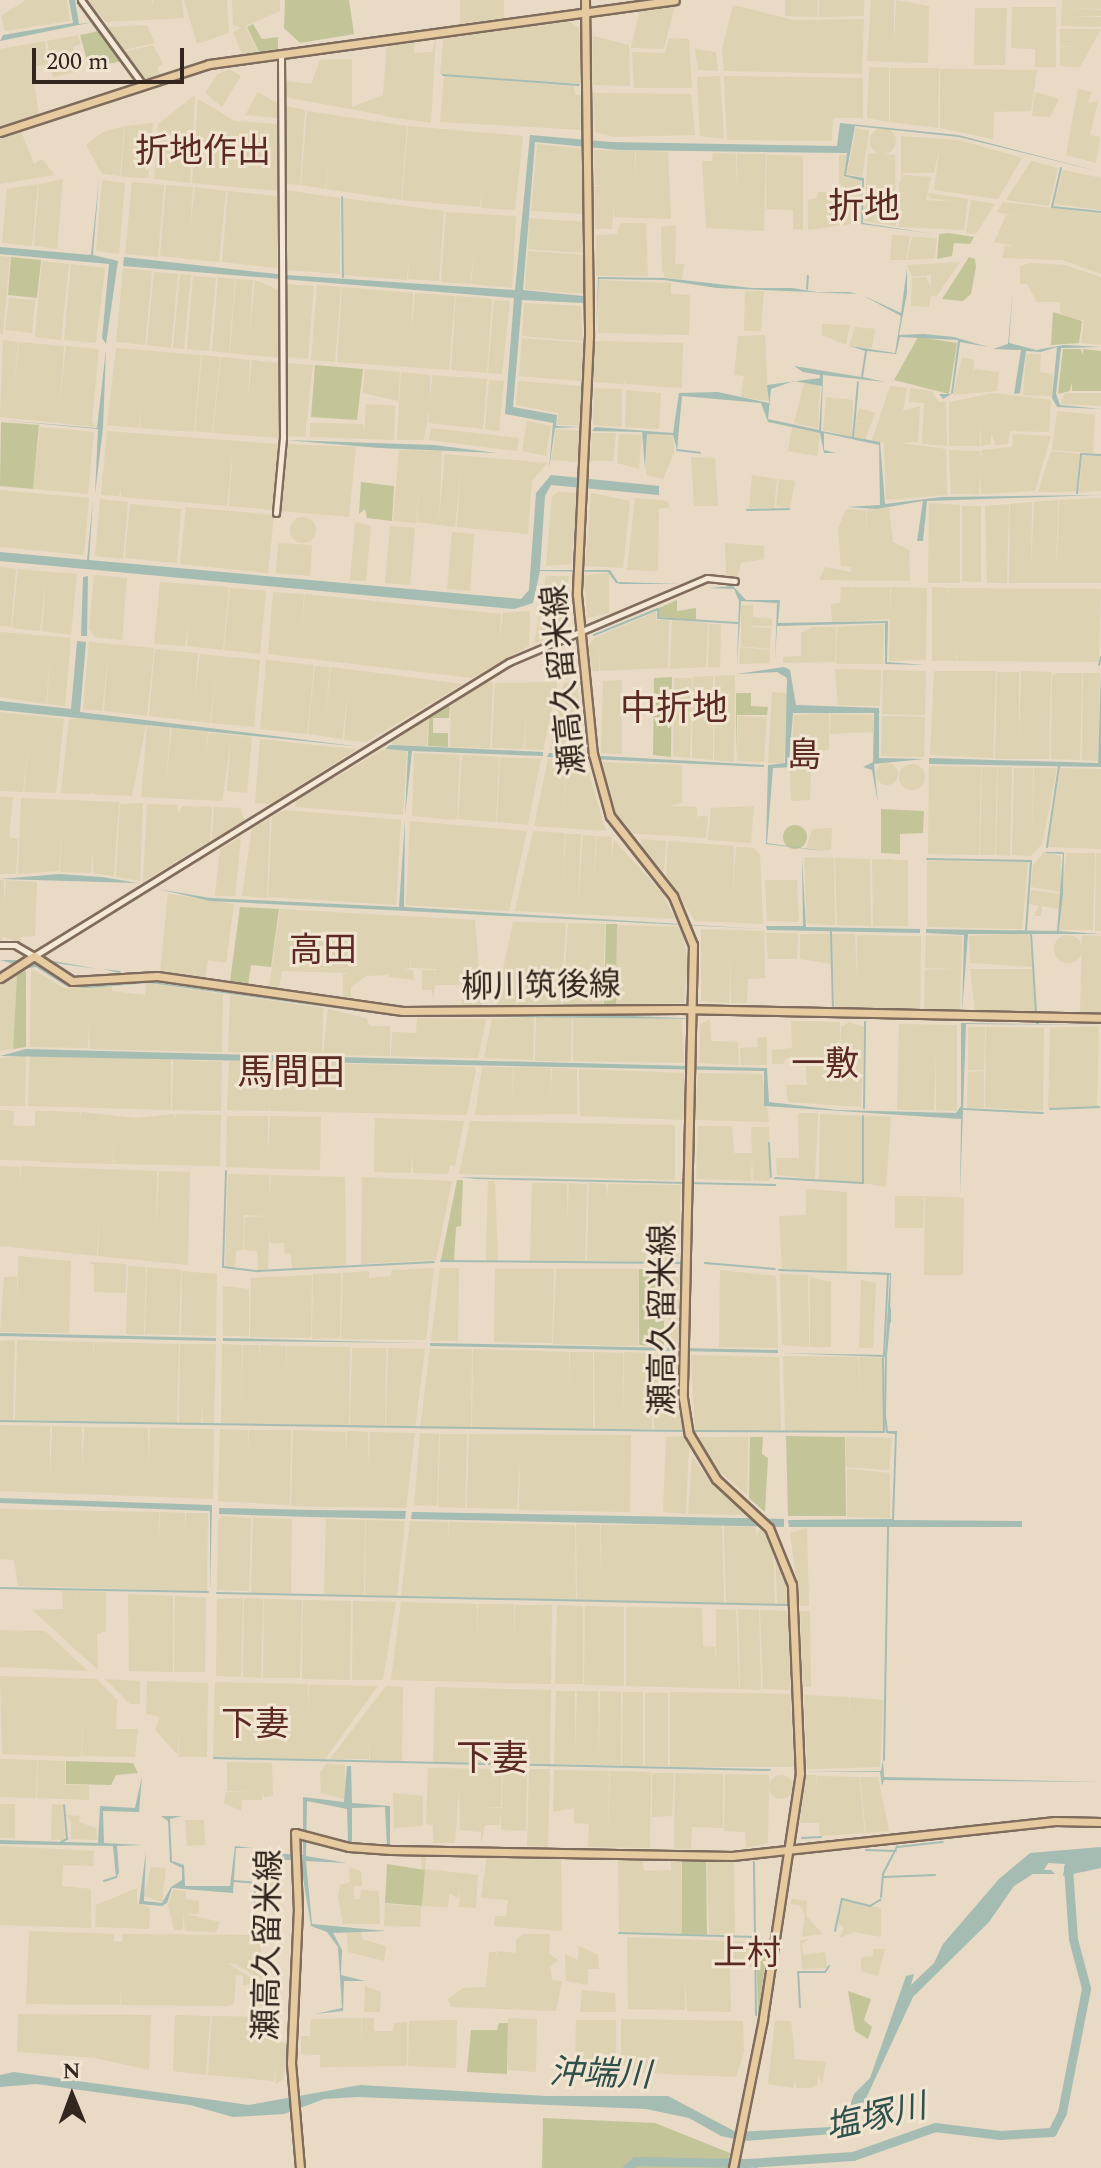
<!DOCTYPE html>
<meta charset="utf-8">
<style>
body{margin:0}
#map{position:relative;width:1101px;height:2168px;overflow:hidden;background:#e8dac4;font-family:Spectral,"Noto Sans JP",serif}
div>[style]{position:absolute}
[style*='--x']{left:calc(var(--x)*1px);top:calc(var(--y)*1px);width:calc(var(--w)*1px);rotate:calc(var(--a)*1deg)}
.farmland>*{inset:0;background:#ddd2b2}
.round{border-radius:50%}
.green>*{inset:0;background:#c3c599}
.water>*{inset:0;background:#a5bcb3}
.stream>*{height:2px;margin:-1px;padding:0 1px;transform-origin:1px;border-radius:1px;background:#a5bcb3}
.river>*{height:9px;margin:-4.5px;padding:0 4.5px;transform-origin:4.5px;border-radius:4.5px;background:#a5bcb3}
.roads{filter:drop-shadow(2px 0 #806c5c) drop-shadow(-2px 0 #806c5c) drop-shadow(0 2px #806c5c) drop-shadow(0 -2px #806c5c)}
.minor>*{height:5px;margin:-2.5px;padding:0 2.5px;transform-origin:2.5px;border-radius:2.5px;background:#f4e8d6}
.major>*{height:7px;margin:-3.5px;padding:0 3.5px;transform-origin:3.5px;border-radius:3.5px;background:#e7cba0}
span{translate:-50% -50%;white-space:nowrap;text-align:center;line-height:1.15;-webkit-text-stroke:6px #f1e5d2;paint-order:stroke}
.street-label{font-size:32px;color:#32261f}
.neighbourhood-label{font-size:34px;color:#5a2a23}
.water-label{font-size:34px;color:#30504b;font-style:italic}
.quarter-label{font-size:36px;color:#5a2a23}
.north{position:absolute;left:32px;top:2056px;width:80px;height:80px;-webkit-text-stroke:6px #f1e5d2;paint-order:stroke;rotate:359deg;font-size:22px;font-weight:700;line-height:32px;text-align:center;color:#32261f}
.north::after{content:'';display:block;margin:auto;width:28px;height:36px;background:#32261f;clip-path:polygon(50% 0,100% 100%,50% 72%,0 100%)}
.scale{position:absolute;left:32px;top:48px;width:152px;height:36px;box-sizing:border-box;border:4px solid #32261f;border-top:0;padding-left:10px;font-size:24px;line-height:28px;white-space:nowrap;color:#32261f;-webkit-text-stroke:6px #f1e5d2;paint-order:stroke}
</style>
<div id="map">
<div class="farmland">
<i style="clip-path:polygon(26px 0,67px 0,70px 21px,5px 31px,1px 16px)"></i>
<i style="clip-path:polygon(86px 0,152px 0,153px 7px,153px 0,182px 0,184px 18px,106px 22px)"></i>
<i style="clip-path:polygon(184px 0,227px 0,229px 33px,197px 44px)"></i>
<i style="clip-path:polygon(232px 0,280px 0,280px 11px,245px 26px,258px 52px,242px 54px,233px 32px,242px 27px,233px 26px)"></i>
<i style="clip-path:polygon(460px 0,504px 0,504px 18px,460px 24px)"></i>
<i style="clip-path:polygon(785px 0,818px 0,817px 17px,785px 16px)"></i>
<i style="clip-path:polygon(819px 0,864px 0,864px 16px,819px 17px)"></i>
<i style="clip-path:polygon(871px 0,894px 0,894px 44px,896px 0,929px 6px,928px 63px,867px 61px)"></i>
<i style="clip-path:polygon(1062px 0,1101px 0,1101px 9px,1065px 8px,1101px 10px,1101px 16px,1065px 16px,1101px 17px,1101px 27px,1061px 26px)"></i>
<i style="clip-path:polygon(675px 5px,664px 49px,631px 48px,640px 9px)"></i>
<i style="clip-path:polygon(733px 5px,794px 20px,864px 19px,862px 74px,724px 71px,722px 49px)"></i>
<i style="clip-path:polygon(1012px 7px,1056px 7px,1056px 67px,1035px 67px,1035px 49px,1011px 48px)"></i>
<i style="clip-path:polygon(975px 8px,1007px 8px,1005px 65px,974px 65px)"></i>
<i style="clip-path:polygon(569px 21px,579px 28px,581px 84px,440px 74px,444px 34px)"></i>
<i style="clip-path:polygon(147px 25px,155px 43px,123px 50px,106px 27px)"></i>
<i style="clip-path:polygon(1060px 29px,1101px 29px,1080px 67px,1060px 66px,1060px 47px,1075px 47px,1060px 46px)"></i>
<i style="clip-path:polygon(78px 35px,81px 44px,73px 47px,80px 71px,53px 77px,47px 41px)"></i>
<i style="clip-path:polygon(436px 36px,431px 123px,383px 116px,383px 108px,382px 115px,285px 97px,286px 81px,311px 84px,320px 60px,333px 59px,352px 59px,352px 107px,383px 95px,387px 42px,415px 39px,414px 53px,432px 52px)"></i>
<i style="clip-path:polygon(593px 36px,629px 45px,630px 86px,592px 85px)"></i>
<i style="clip-path:polygon(669px 38px,689px 39px,692px 88px,634px 88px,632px 52px,665px 53px)"></i>
<i style="clip-path:polygon(45px 41px,48px 64px,33px 67px,29px 46px,39px 116px,0 129px,0 49px)"></i>
<i style="clip-path:polygon(153px 45px,163px 64px,157px 67px,161px 76px,144px 81px,124px 52px)"></i>
<i style="clip-path:polygon(695px 49px,716px 52px,718px 71px,698px 70px)"></i>
<i style="clip-path:polygon(869px 67px,889px 67px,889px 122px,867px 118px)"></i>
<i style="clip-path:polygon(890px 68px,939px 68px,938px 128px,890px 122px)"></i>
<i style="clip-path:polygon(229px 69px,241px 76px,222px 107px,205px 93px,217px 75px)"></i>
<i style="clip-path:polygon(940px 69px,1037px 70px,1031px 111px,994px 112px,993px 139px,940px 128px)"></i>
<i style="clip-path:polygon(444px 76px,574px 86px,575px 95px,583px 95px,583px 130px,440px 122px)"></i>
<i style="clip-path:polygon(720px 76px,724px 139px,700px 136px,697px 77px)"></i>
<i style="clip-path:polygon(724px 76px,863px 78px,863px 118px,833px 118px,832px 141px,727px 140px)"></i>
<i style="clip-path:polygon(1078px 89px,1092px 92px,1088px 103px,1098px 101px,1090px 135px,1100px 137px,1096px 163px,1066px 155px)"></i>
<i style="clip-path:polygon(258px 92px,277px 103px,277px 118px,245px 115px)"></i>
<i style="clip-path:polygon(1035px 92px,1059px 99px,1050px 117px,1032px 116px)"></i>
<i style="clip-path:polygon(593px 93px,691px 94px,695px 135px,614px 137px,595px 132px)"></i>
<i style="clip-path:polygon(195px 95px,190px 183px,154px 179px,158px 124px)"></i>
<i style="clip-path:polygon(198px 99px,235px 121px,278px 124px,279px 191px,192px 183px)"></i>
<i style="clip-path:polygon(286px 106px,305px 110px,300px 185px,285px 184px)"></i>
<i style="clip-path:polygon(307px 111px,407px 126px,401px 200px,326px 189px,328px 164px,325px 189px,301px 185px)"></i>
<i style="clip-path:polygon(153px 123px,148px 178px,121px 177px,125px 126px)"></i>
<i style="clip-path:polygon(124px 126px,120px 176px,102px 174px,86px 145px,103px 132px)"></i>
<i style="clip-path:polygon(408px 126px,523px 136px,515px 210px,481px 208px,482px 191px,480px 207px,402px 200px)"></i>
<i class="round" style="left:870px;top:128px;width:26px;height:26px"></i>
<i style="clip-path:polygon(856px 128px,869px 131px,862px 177px,847px 174px)"></i>
<i style="clip-path:polygon(20px 129px,34px 164px,42px 159px,55px 175px,0 184px,0 136px)"></i>
<i style="clip-path:polygon(901px 136px,959px 140px,1022px 158px,998px 199px,934px 190px,940px 145px,934px 173px,903px 173px,901px 182px)"></i>
<i style="clip-path:polygon(537px 144px,584px 149px,585px 214px,531px 211px)"></i>
<i style="clip-path:polygon(594px 150px,635px 151px,636px 185px,636px 151px,668px 152px,671px 219px,614px 217px,614px 200px,612px 229px,595px 229px,595px 186px,604px 185px,595px 185px)"></i>
<i style="clip-path:polygon(713px 153px,736px 154px,736px 194px,737px 154px,766px 154px,764px 231px,706px 228px,702px 161px,712px 161px)"></i>
<i style="clip-path:polygon(868px 153px,895px 155px,896px 226px,864px 221px)"></i>
<i style="clip-path:polygon(767px 155px,803px 156px,803px 230px,793px 229px,793px 210px,766px 209px)"></i>
<i style="clip-path:polygon(839px 155px,846px 155px,844px 177px,861px 181px,860px 223px,808px 230px,808px 200px,817px 198px,818px 192px,837px 192px,839px 222px)"></i>
<i style="clip-path:polygon(1031px 161px,1058px 168px,1049px 206px,1006px 200px)"></i>
<i style="clip-path:polygon(1063px 170px,1101px 178px,1101px 210px,1054px 204px)"></i>
<i style="clip-path:polygon(904px 175px,931px 177px,926px 200px,955px 202px,929px 198px,928px 193px,968px 199px,964px 230px,899px 227px,899px 183px)"></i>
<i style="clip-path:polygon(63px 179px,57px 249px,34px 246px,39px 184px)"></i>
<i style="clip-path:polygon(102px 180px,125px 183px,119px 254px,96px 251px)"></i>
<i style="clip-path:polygon(132px 182px,164px 185px,158px 257px,125px 254px)"></i>
<i style="clip-path:polygon(38px 184px,32px 246px,2px 243px,7px 189px)"></i>
<i style="clip-path:polygon(166px 185px,193px 187px,190px 229px,195px 187px,226px 191px,219px 262px,160px 256px)"></i>
<i style="clip-path:polygon(285px 190px,340px 198px,340px 274px,286px 270px)"></i>
<i style="clip-path:polygon(228px 191px,277px 196px,277px 268px,222px 262px)"></i>
<i style="clip-path:polygon(343px 198px,444px 211px,439px 281px,408px 279px,409px 257px,407px 280px,344px 275px)"></i>
<i style="clip-path:polygon(971px 200px,995px 204px,976px 234px,966px 233px)"></i>
<i style="clip-path:polygon(1003px 202px,1101px 214px,1101px 274px,1062px 260px,1002px 258px,1005px 246px,1014px 246px,994px 242px,1006px 215px,1015px 216px,997px 212px)"></i>
<i style="clip-path:polygon(446px 212px,516px 216px,512px 288px,471px 284px,475px 244px,470px 284px,441px 282px)"></i>
<i style="clip-path:polygon(529px 218px,585px 222px,585px 253px,528px 249px)"></i>
<i style="clip-path:polygon(620px 223px,646px 223px,648px 276px,596px 276px,596px 235px,617px 234px)"></i>
<i style="clip-path:polygon(676px 225px,675px 276px,676px 264px,684px 264px,682px 280px,665px 277px,662px 270px,661px 227px)"></i>
<i style="clip-path:polygon(892px 235px,910px 236px,906px 260px,890px 260px)"></i>
<i style="clip-path:polygon(912px 237px,937px 238px,935px 258px,907px 260px)"></i>
<i style="clip-path:polygon(528px 251px,585px 255px,584px 294px,525px 289px)"></i>
<i style="clip-path:polygon(0 256px,10px 257px,3px 334px,0 334px)"></i>
<i style="clip-path:polygon(42px 261px,69px 264px,61px 340px,35px 337px)"></i>
<i style="clip-path:polygon(960px 262px,936px 297px,931px 295px,929px 307px,911px 306px,912px 278px,926px 277px,931px 287px,931px 275px,912px 277px,907px 265px)"></i>
<i style="clip-path:polygon(1030px 263px,1064px 265px,1101px 277px,1101px 345px,1081px 343px,1084px 320px,1067px 317px,1060px 312px,1060px 302px,1037px 302px,1027px 284px,1020px 284px,1020px 266px)"></i>
<i style="clip-path:polygon(71px 264px,105px 268px,96px 343px,64px 340px)"></i>
<i style="clip-path:polygon(123px 268px,152px 271px,145px 345px,116px 342px)"></i>
<i style="clip-path:polygon(154px 272px,178px 274px,171px 348px,147px 345px)"></i>
<i style="clip-path:polygon(180px 274px,191px 275px,184px 349px,173px 348px)"></i>
<i style="clip-path:polygon(193px 276px,216px 278px,209px 351px,187px 349px)"></i>
<i style="clip-path:polygon(218px 277px,235px 279px,229px 353px,212px 351px)"></i>
<i style="clip-path:polygon(236px 279px,253px 280px,249px 338px,255px 280px,279px 290px,279px 358px,230px 353px)"></i>
<i style="clip-path:polygon(599px 280px,671px 283px,671px 294px,690px 295px,689px 335px,598px 333px)"></i>
<i style="clip-path:polygon(286px 284px,314px 286px,308px 359px,286px 357px)"></i>
<i style="clip-path:polygon(317px 285px,341px 287px,335px 362px,311px 360px)"></i>
<i style="clip-path:polygon(342px 287px,413px 293px,411px 336px,415px 293px,455px 296px,449px 370px,337px 362px)"></i>
<i style="clip-path:polygon(745px 291px,764px 291px,761px 331px,744px 331px)"></i>
<i style="clip-path:polygon(456px 296px,492px 299px,487px 373px,451px 370px)"></i>
<i style="clip-path:polygon(9px 298px,35px 300px,32px 333px,5px 330px)"></i>
<i style="clip-path:polygon(494px 300px,510px 301px,502px 374px,488px 373px)"></i>
<i style="clip-path:polygon(524px 303px,581px 306px,583px 341px,522px 336px)"></i>
<i style="clip-path:polygon(822px 324px,850px 325px,846px 345px,822px 335px)"></i>
<i style="clip-path:polygon(855px 327px,875px 329px,872px 348px,856px 347px,855px 338px,855px 346px,849px 346px)"></i>
<i style="clip-path:polygon(765px 335px,768px 401px,741px 397px,744px 376px,734px 375px,738px 336px)"></i>
<i style="clip-path:polygon(522px 338px,583px 343px,581px 381px,519px 376px)"></i>
<i style="clip-path:polygon(3px 340px,18px 342px,14px 385px,19px 342px,64px 346px,60px 403px,66px 346px,99px 349px,92px 421px,96px 427px,0 417px)"></i>
<i style="clip-path:polygon(594px 341px,683px 343px,682px 388px,625px 384px,625px 379px,624px 384px,593px 382px)"></i>
<i style="clip-path:polygon(116px 348px,201px 355px,194px 432px,140px 428px,142px 396px,139px 428px,107px 425px)"></i>
<i style="clip-path:polygon(1026px 354px,1041px 354px,1040px 372px,1053px 374px,1052px 396px,1023px 395px)"></i>
<i style="clip-path:polygon(202px 355px,220px 357px,212px 433px,195px 431px)"></i>
<i style="clip-path:polygon(221px 357px,250px 360px,248px 397px,252px 360px,279px 363px,280px 438px,213px 433px)"></i>
<i style="clip-path:polygon(962px 357px,974px 360px,972px 381px,974px 369px,999px 372px,997px 391px,953px 395px)"></i>
<i style="clip-path:polygon(286px 363px,313px 365px,305px 437px,286px 436px)"></i>
<i style="clip-path:polygon(365px 369px,400px 372px,398px 401px,363px 393px)"></i>
<i style="clip-path:polygon(401px 372px,430px 375px,430px 401px,432px 375px,487px 379px,483px 429px,429px 423px,429px 410px,424px 440px,397px 440px)"></i>
<i style="clip-path:polygon(489px 380px,504px 381px,499px 431px,485px 429px)"></i>
<i style="clip-path:polygon(518px 381px,581px 386px,581px 425px,557px 425px,558px 413px,516px 405px)"></i>
<i style="clip-path:polygon(804px 383px,820px 385px,818px 428px,794px 423px)"></i>
<i style="clip-path:polygon(890px 386px,907px 388px,903px 411px,920px 406px,918px 442px,900px 443px,946px 449px,947px 495px,886px 500px,884px 443px,872px 440px)"></i>
<i style="clip-path:polygon(594px 388px,622px 389px,622px 427px,593px 425px)"></i>
<i style="clip-path:polygon(910px 388px,932px 391px,939px 402px,946px 401px,947px 446px,922px 444px,924px 403px,909px 402px)"></i>
<i style="clip-path:polygon(626px 390px,661px 393px,659px 429px,625px 427px)"></i>
<i style="clip-path:polygon(994px 393px,1051px 400px,1049px 432px,1010px 431px,1008px 444px,996px 445px,991px 433px,991px 444px,981px 446px,980px 414px,980px 446px,949px 446px,949px 402px)"></i>
<i style="clip-path:polygon(1065px 393px,1101px 393px,1101px 406px,1060px 404px)"></i>
<i style="clip-path:polygon(826px 397px,853px 400px,852px 437px,823px 430px)"></i>
<i style="clip-path:polygon(366px 404px,395px 406px,394px 440px,310px 437px,310px 423px,363px 424px,364px 436px)"></i>
<i style="clip-path:polygon(859px 408px,875px 413px,865px 440px,854px 437px,856px 421px,863px 421px,856px 420px)"></i>
<i style="clip-path:polygon(1057px 411px,1095px 415px,1093px 453px,1052px 450px)"></i>
<i style="clip-path:polygon(527px 421px,551px 426px,546px 456px,522px 451px)"></i>
<i style="clip-path:polygon(40px 427px,94px 432px,88px 494px,33px 489px)"></i>
<i style="clip-path:polygon(431px 428px,519px 438px,517px 451px,429px 440px)"></i>
<i style="clip-path:polygon(792px 428px,820px 433px,817px 456px,788px 451px)"></i>
<i style="clip-path:polygon(556px 429px,580px 431px,578px 462px,551px 460px)"></i>
<i style="clip-path:polygon(107px 431px,279px 444px,272px 510px,229px 506px,233px 448px,227px 506px,121px 497px,121px 489px,119px 496px,101px 495px)"></i>
<i style="clip-path:polygon(592px 433px,616px 433px,613px 461px,590px 461px)"></i>
<i style="clip-path:polygon(619px 434px,642px 435px,639px 469px,617px 463px)"></i>
<i style="clip-path:polygon(647px 434px,673px 436px,674px 453px,663px 479px,646px 475px)"></i>
<i style="clip-path:polygon(1013px 434px,1051px 436px,1035px 491px,981px 494px,980px 471px,979px 495px,970px 494px,969px 486px,969px 494px,951px 494px,949px 450px,980px 451px,980px 459px,982px 450px,1012px 447px)"></i>
<i style="clip-path:polygon(287px 444px,356px 447px,349px 517px,281px 511px)"></i>
<i style="clip-path:polygon(399px 450px,442px 451px,439px 520px,445px 454px,547px 463px,532px 481px,528px 534px,457px 527px,461px 467px,455px 527px,417px 522px,420px 475px,416px 523px,393px 521px)"></i>
<i style="clip-path:polygon(1051px 451px,1080px 454px,1076px 492px,1038px 492px)"></i>
<i style="clip-path:polygon(1082px 456px,1101px 456px,1101px 491px,1079px 492px)"></i>
<i style="clip-path:polygon(691px 457px,715px 458px,718px 506px,694px 506px)"></i>
<i style="clip-path:polygon(752px 475px,777px 479px,774px 508px,749px 508px)"></i>
<i style="clip-path:polygon(779px 479px,795px 481px,790px 508px,776px 506px)"></i>
<i style="clip-path:polygon(0 490px,89px 498px,84px 555px,0 547px)"></i>
<i style="clip-path:polygon(558px 492px,578px 493px,571px 564px,546px 566px,552px 496px)"></i>
<i style="clip-path:polygon(591px 493px,630px 501px,623px 568px,585px 566px)"></i>
<i style="clip-path:polygon(635px 498px,668px 501px,669px 507px,659px 509px,658px 571px,627px 570px)"></i>
<i style="clip-path:polygon(1101px 498px,1101px 583px,1009px 583px,1010px 504px,1032px 502px,1031px 570px,1034px 502px,1058px 500px,1056px 566px,1058px 538px,1064px 538px,1058px 537px,1059px 500px)"></i>
<i style="clip-path:polygon(100px 499px,128px 502px,123px 559px,95px 556px)"></i>
<i style="clip-path:polygon(929px 503px,960px 505px,960px 583px,928px 583px)"></i>
<i style="clip-path:polygon(130px 504px,181px 509px,177px 563px,125px 558px)"></i>
<i style="clip-path:polygon(1009px 504px,1007px 583px,987px 583px,985px 506px)"></i>
<i style="clip-path:polygon(962px 506px,981px 506px,981px 582px,962px 581px)"></i>
<i style="clip-path:polygon(186px 507px,274px 515px,268px 573px,180px 564px)"></i>
<i style="clip-path:polygon(889px 508px,893px 542px,909px 550px,910px 581px,819px 580px,825px 567px,851px 572px,851px 567px,841px 566px,838px 529px,846px 509px,866px 510px,866px 535px,867px 510px)"></i>
<i class="round" style="left:290px;top:517px;width:26px;height:26px"></i>
<i style="clip-path:polygon(355px 522px,371px 526px,366px 581px,350px 580px)"></i>
<i style="clip-path:polygon(390px 526px,415px 528px,410px 585px,385px 583px)"></i>
<i style="clip-path:polygon(452px 532px,474px 534px,470px 591px,447px 589px)"></i>
<i style="clip-path:polygon(278px 543px,312px 545px,310px 576px,276px 573px)"></i>
<i style="clip-path:polygon(725px 543px,764px 546px,764px 559px,741px 563px,737px 579px,731px 578px,726px 574px)"></i>
<i style="clip-path:polygon(0 567px,16px 569px,11px 627px,0 626px)"></i>
<i style="clip-path:polygon(18px 569px,77px 574px,71px 635px,42px 631px,46px 578px,40px 631px,12px 628px)"></i>
<i style="clip-path:polygon(609px 573px,609px 613px,587px 618px,584px 575px)"></i>
<i style="clip-path:polygon(94px 575px,127px 578px,122px 640px,95px 637px,89px 629px)"></i>
<i style="clip-path:polygon(546px 576px,569px 576px,564px 622px,559px 632px,534px 644px)"></i>
<i style="clip-path:polygon(160px 582px,229px 587px,223px 650px,187px 646px,188px 624px,185px 646px,154px 644px)"></i>
<i style="clip-path:polygon(841px 587px,852px 587px,852px 595px,853px 587px,890px 587px,890px 616px,891px 587px,927px 588px,926px 660px,889px 661px,890px 619px,832px 622px,831px 604px,840px 603px)"></i>
<i style="clip-path:polygon(932px 587px,947px 588px,947px 598px,948px 588px,1101px 589px,1099px 662px,957px 661px,957px 643px,956px 661px,932px 661px)"></i>
<i style="clip-path:polygon(230px 588px,266px 591px,260px 654px,224px 650px)"></i>
<i style="clip-path:polygon(273px 592px,304px 594px,300px 641px,305px 594px,501px 614px,499px 645px,503px 613px,530px 611px,529px 646px,472px 678px,268px 654px)"></i>
<i style="clip-path:polygon(741px 605px,753px 605px,753px 617px,772px 619px,772px 626px,747px 626px,771px 628px,770px 649px,741px 646px)"></i>
<i style="clip-path:polygon(656px 612px,656px 620px,669px 620px,668px 668px,600px 671px,600px 646px,599px 671px,592px 671px,589px 645px,594px 638px)"></i>
<i style="clip-path:polygon(672px 620px,708px 623px,706px 667px,670px 669px)"></i>
<i style="clip-path:polygon(709px 624px,721px 624px,720px 667px,708px 667px)"></i>
<i style="clip-path:polygon(884px 624px,883px 664px,836px 664px,837px 627px)"></i>
<i style="clip-path:polygon(812px 627px,836px 627px,835px 662px,783px 663px,783px 657px,801px 656px,801px 633px)"></i>
<i style="clip-path:polygon(0 632px,71px 638px,65px 706px,47px 704px,51px 646px,46px 704px,0 697px)"></i>
<i style="clip-path:polygon(89px 642px,154px 648px,147px 716px,104px 711px,108px 656px,102px 711px,83px 709px)"></i>
<i style="clip-path:polygon(740px 647px,770px 650px,770px 663px,739px 664px)"></i>
<i style="clip-path:polygon(155px 649px,198px 653px,194px 702px,200px 654px,260px 660px,254px 727px,211px 723px,216px 671px,210px 723px,149px 716px)"></i>
<i style="clip-path:polygon(266px 660px,314px 665px,307px 734px,260px 729px)"></i>
<i style="clip-path:polygon(315px 666px,330px 667px,324px 730px,331px 667px,463px 684px,366px 742px,344px 740px,348px 691px,342px 739px,308px 734px)"></i>
<i style="clip-path:polygon(835px 669px,881px 670px,880px 706px,838px 705px)"></i>
<i style="clip-path:polygon(883px 670px,926px 671px,925px 715px,882px 714px)"></i>
<i style="clip-path:polygon(934px 671px,996px 671px,993px 758px,930px 755px)"></i>
<i style="clip-path:polygon(1021px 671px,1051px 672px,1049px 759px,995px 759px,997px 672px,1019px 672px,1019px 742px)"></i>
<i style="clip-path:polygon(1057px 673px,1082px 673px,1080px 760px,1051px 759px,1052px 675px)"></i>
<i style="clip-path:polygon(1083px 673px,1100px 673px,1098px 761px,1082px 760px)"></i>
<i style="clip-path:polygon(735px 675px,734px 762px,714px 760px,715px 676px)"></i>
<i style="clip-path:polygon(713px 676px,713px 760px,692px 758px,693px 677px)"></i>
<i style="clip-path:polygon(674px 678px,692px 678px,690px 758px,673px 756px)"></i>
<i style="clip-path:polygon(622px 680px,622px 754px,601px 753px,603px 681px)"></i>
<i style="clip-path:polygon(487px 682px,493px 682px,490px 748px,450px 747px,451px 705px)"></i>
<i style="clip-path:polygon(558px 682px,543px 750px,525px 749px,526px 703px,524px 749px,492px 748px,495px 683px)"></i>
<i style="clip-path:polygon(564px 683px,577px 683px,585px 752px,550px 750px)"></i>
<i style="clip-path:polygon(772px 692px,787px 693px,784px 763px,768px 763px)"></i>
<i style="clip-path:polygon(0 712px,64px 719px,56px 793px,24px 792px,29px 741px,23px 792px,0 791px)"></i>
<i style="clip-path:polygon(829px 713px,829px 749px,821px 752px,821px 765px,791px 761px,794px 715px)"></i>
<i style="clip-path:polygon(831px 714px,873px 715px,873px 732px,830px 734px)"></i>
<i style="clip-path:polygon(738px 716px,767px 717px,764px 762px,737px 761px)"></i>
<i style="clip-path:polygon(882px 716px,925px 717px,924px 757px,881px 756px)"></i>
<i style="clip-path:polygon(80px 718px,146px 725px,132px 796px,92px 794px,92px 789px,91px 794px,61px 793px,69px 719px)"></i>
<i style="clip-path:polygon(428px 718px,427px 746px,393px 745px,392px 741px)"></i>
<i style="clip-path:polygon(147px 726px,170px 728px,166px 783px,172px 728px,208px 732px,206px 753px,209px 733px,252px 737px,247px 793px,227px 791px,231px 739px,222px 801px,141px 797px)"></i>
<i style="clip-path:polygon(260px 739px,333px 747px,357px 749px,271px 804px,255px 803px)"></i>
<i style="clip-path:polygon(382px 750px,407px 751px,403px 815px,295px 807px,296px 801px,334px 777px,335px 784px,335px 778px)"></i>
<i style="clip-path:polygon(414px 753px,460px 755px,457px 820px,412px 816px)"></i>
<i style="clip-path:polygon(462px 755px,499px 757px,496px 822px,458px 819px)"></i>
<i style="clip-path:polygon(500px 757px,541px 759px,528px 825px,497px 822px)"></i>
<i style="clip-path:polygon(548px 759px,567px 760px,563px 818px,568px 761px,585px 761px,606px 831px,534px 826px)"></i>
<i style="clip-path:polygon(600px 762px,682px 765px,682px 803px,669px 806px,697px 807px,697px 822px,698px 816px,708px 816px,706px 838px,624px 833px,605px 791px)"></i>
<i class="round" style="left:876px;top:763px;width:22px;height:22px"></i>
<i class="round" style="left:899px;top:764px;width:26px;height:26px"></i>
<i style="clip-path:polygon(790px 766px,811px 771px,810px 800px,791px 801px)"></i>
<i style="clip-path:polygon(929px 766px,981px 767px,979px 855px,928px 854px)"></i>
<i style="clip-path:polygon(982px 767px,997px 767px,995px 855px,980px 855px)"></i>
<i style="clip-path:polygon(998px 767px,1012px 767px,1010px 856px,996px 855px)"></i>
<i style="clip-path:polygon(1014px 768px,1033px 768px,1032px 840px,1034px 768px,1057px 768px,1042px 844px,1031px 856px,1012px 855px)"></i>
<i style="clip-path:polygon(1060px 768px,1101px 769px,1101px 849px,1048px 847px)"></i>
<i style="clip-path:polygon(0 797px,13px 797px,9px 837px,18px 839px,16px 874px,0 874px)"></i>
<i style="clip-path:polygon(21px 798px,119px 802px,114px 876px,93px 873px,93px 853px,91px 873px,60px 872px,62px 826px,59px 871px,18px 874px)"></i>
<i style="clip-path:polygon(143px 803px,140px 881px,116px 877px,120px 804px)"></i>
<i style="clip-path:polygon(147px 804px,177px 805px,178px 814px,182px 806px,212px 807px,210px 841px,143px 882px)"></i>
<i style="clip-path:polygon(754px 806px,751px 843px,708px 840px,711px 808px)"></i>
<i style="clip-path:polygon(214px 807px,241px 808px,244px 821px,212px 840px)"></i>
<i style="clip-path:polygon(285px 810px,401px 820px,396px 905px,268px 897px,272px 816px)"></i>
<i style="clip-path:polygon(270px 818px,267px 898px,242px 896px,252px 828px)"></i>
<i style="clip-path:polygon(410px 821px,527px 831px,509px 911px,406px 905px)"></i>
<i style="clip-path:polygon(832px 828px,831px 850px,806px 850px,812px 829px)"></i>
<i style="clip-path:polygon(533px 831px,565px 833px,562px 901px,566px 834px,581px 834px,578px 907px,583px 835px,596px 836px,593px 893px,597px 836px,612px 837px,611px 858px,614px 840px,663px 894px,675px 919px,515px 911px)"></i>
<i style="clip-path:polygon(241px 837px,235px 896px,215px 896px,220px 849px)"></i>
<i style="clip-path:polygon(641px 839px,666px 841px,664px 872px,640px 849px)"></i>
<i style="clip-path:polygon(668px 841px,734px 846px,733px 895px,736px 847px,754px 848px,760px 854px,763px 924px,695px 921px,666px 875px)"></i>
<i style="clip-path:polygon(1044px 852px,1061px 856px,1061px 892px,1031px 887px,1033px 865px)"></i>
<i style="clip-path:polygon(1066px 853px,1095px 853px,1093px 930px,1060px 930px)"></i>
<i style="clip-path:polygon(1096px 853px,1101px 853px,1101px 931px,1095px 931px)"></i>
<i style="clip-path:polygon(804px 857px,834px 858px,835px 925px,807px 924px)"></i>
<i style="clip-path:polygon(835px 858px,870px 859px,871px 926px,837px 925px)"></i>
<i style="clip-path:polygon(872px 859px,893px 859px,894px 864px,894px 860px,908px 860px,908px 926px,873px 926px)"></i>
<i style="clip-path:polygon(927px 861px,1028px 862px,1022px 929px,927px 927px)"></i>
<i style="clip-path:polygon(0 880px,4px 880px,4px 903px,6px 880px,37px 882px,35px 936px,21px 937px,21px 943px,3px 937px,0 942px)"></i>
<i style="clip-path:polygon(765px 880px,797px 880px,799px 922px,767px 921px)"></i>
<i style="clip-path:polygon(1031px 890px,1061px 894px,1059px 909px,1042px 906px,1041px 916px,1034px 916px,1039px 906px,1029px 904px)"></i>
<i style="clip-path:polygon(168px 894px,234px 904px,226px 963px,208px 960px,205px 978px,160px 972px)"></i>
<i style="clip-path:polygon(280px 909px,475px 920px,482px 1005px,462px 1006px,461px 985px,435px 985px,433px 1001px,432px 990px,422px 990px,422px 970px,435px 970px,435px 979px,436px 969px,411px 968px,411px 950px,410px 968px,404px 970px,413px 970px,414px 980px,389px 977px,389px 971px,388px 975px,366px 976px,351px 987px,351px 998px,343px 996px,343px 974px,351px 973px,282px 971px,279px 989px,269px 988px)"></i>
<i style="clip-path:polygon(513px 922px,566px 923px,561px 1004px,517px 1006px,522px 952px,516px 1006px,495px 1006px)"></i>
<i style="clip-path:polygon(568px 923px,605px 924px,603px 1004px,563px 1004px)"></i>
<i style="clip-path:polygon(617px 925px,682px 927px,688px 963px,684px 1003px,616px 1004px)"></i>
<i style="clip-path:polygon(701px 929px,764px 931px,765px 978px,748px 979px,747px 1003px,731px 1003px,730px 956px,729px 1003px,701px 1001px)"></i>
<i style="clip-path:polygon(766px 933px,798px 933px,797px 959px,768px 959px)"></i>
<i style="clip-path:polygon(800px 934px,830px 934px,831px 964px,800px 959px)"></i>
<i style="clip-path:polygon(832px 934px,855px 934px,857px 978px,857px 935px,921px 936px,920px 1011px,835px 1009px)"></i>
<i style="clip-path:polygon(1014px 934px,1029px 934px,1032px 967px,970px 963px,969px 936px)"></i>
<i class="round" style="left:1054px;top:935px;width:28px;height:28px"></i>
<i style="clip-path:polygon(926px 935px,962px 936px,960px 1012px,924px 1011px,925px 970px,960px 969px,925px 968px)"></i>
<i style="clip-path:polygon(1082px 935px,1101px 936px,1101px 1013px,1080px 1013px)"></i>
<i style="clip-path:polygon(31px 968px,64px 988px,112px 985px,112px 991px,145px 995px,146px 983px,223px 994px,222px 1052px,90px 1049px,89px 1019px,88px 1048px,30px 1047px)"></i>
<i style="clip-path:polygon(970px 969px,1034px 969px,1035px 1012px,975px 1012px)"></i>
<i style="clip-path:polygon(17px 975px,13px 1049px,0 1051px,0 986px)"></i>
<i style="clip-path:polygon(230px 995px,323px 1008px,322px 1054px,228px 1052px)"></i>
<i style="clip-path:polygon(328px 1009px,366px 1018px,370px 1026px,390px 1026px,390px 1056px,323px 1055px)"></i>
<i style="clip-path:polygon(572px 1016px,571px 1061px,535px 1061px,536px 1017px)"></i>
<i style="clip-path:polygon(573px 1016px,682px 1019px,684px 1063px,573px 1061px)"></i>
<i style="clip-path:polygon(534px 1017px,533px 1060px,484px 1058px,492px 1019px)"></i>
<i style="clip-path:polygon(417px 1018px,486px 1019px,478px 1058px,391px 1056px,392px 1032px,416px 1033px)"></i>
<i style="clip-path:polygon(710px 1019px,711px 1041px,738px 1042px,739px 1065px,699px 1063px,700px 1024px)"></i>
<i style="clip-path:polygon(791px 1021px,840px 1022px,839px 1082px,841px 1027px,849px 1022px,864px 1027px,861px 1107px,788px 1102px,786px 1085px,807px 1085px,806px 1064px,817px 1063px,817px 1052px,816px 1060px,787px 1058px,783px 1064px,772px 1064px,772px 1050px,792px 1048px)"></i>
<i style="clip-path:polygon(899px 1024px,957px 1025px,957px 1111px,936px 1110px,936px 1052px,934px 1110px,897px 1110px)"></i>
<i style="clip-path:polygon(1099px 1026px,1097px 1106px,1048px 1108px,1050px 1028px)"></i>
<i style="clip-path:polygon(968px 1027px,985px 1027px,984px 1070px,968px 1070px)"></i>
<i style="clip-path:polygon(986px 1027px,1044px 1028px,1043px 1111px,985px 1108px)"></i>
<i style="clip-path:polygon(767px 1037px,767px 1065px,741px 1065px,740px 1048px,758px 1047px,757px 1038px)"></i>
<i style="clip-path:polygon(30px 1054px,171px 1059px,171px 1110px,28px 1106px)"></i>
<i style="clip-path:polygon(26px 1056px,25px 1106px,0 1106px,0 1058px)"></i>
<i style="clip-path:polygon(173px 1060px,222px 1062px,221px 1111px,172px 1110px)"></i>
<i style="clip-path:polygon(229px 1061px,474px 1067px,476px 1070px,467px 1115px,270px 1111px,270px 1106px,269px 1111px,227px 1110px)"></i>
<i style="clip-path:polygon(482px 1067px,513px 1067px,512px 1106px,514px 1067px,551px 1068px,550px 1108px,552px 1068px,577px 1069px,577px 1114px,475px 1115px)"></i>
<i style="clip-path:polygon(579px 1069px,684px 1073px,685px 1120px,580px 1116px)"></i>
<i style="clip-path:polygon(984px 1071px,984px 1108px,967px 1108px,968px 1072px)"></i>
<i style="clip-path:polygon(698px 1073px,762px 1074px,769px 1122px,695px 1120px)"></i>
<i style="clip-path:polygon(0 1110px,14px 1111px,13px 1125px,24px 1126px,35px 1126px,35px 1111px,41px 1111px,80px 1112px,81px 1119px,81px 1112px,136px 1118px,174px 1114px,175px 1120px,176px 1114px,221px 1115px,220px 1166px,114px 1164px,114px 1142px,113px 1164px,40px 1162px,40px 1157px,39px 1161px,0 1160px)"></i>
<i style="clip-path:polygon(798px 1113px,818px 1113px,815px 1179px,777px 1175px,776px 1158px,799px 1158px)"></i>
<i style="clip-path:polygon(820px 1114px,891px 1117px,886px 1187px,863px 1183px,864px 1128px,862px 1182px,819px 1180px)"></i>
<i style="clip-path:polygon(227px 1116px,268px 1116px,268px 1157px,270px 1116px,321px 1117px,320px 1170px,226px 1167px)"></i>
<i style="clip-path:polygon(375px 1118px,464px 1121px,455px 1166px,450px 1165px,448px 1174px,413px 1173px,412px 1150px,411px 1173px,374px 1172px)"></i>
<i style="clip-path:polygon(470px 1121px,675px 1125px,675px 1180px,459px 1174px)"></i>
<i style="clip-path:polygon(698px 1126px,732px 1126px,734px 1153px,752px 1153px,751px 1127px,769px 1127px,770px 1181px,753px 1181px,752px 1158px,751px 1181px,696px 1179px)"></i>
<i style="clip-path:polygon(0 1166px,20px 1167px,20px 1188px,21px 1166px,157px 1171px,156px 1235px,159px 1171px,190px 1172px,188px 1265px,98px 1256px,99px 1214px,97px 1256px,0 1246px)"></i>
<i style="clip-path:polygon(228px 1174px,269px 1175px,270px 1195px,271px 1175px,345px 1177px,346px 1265px,292px 1268px,291px 1254px,285px 1253px,284px 1243px,270px 1243px,269px 1230px,268px 1269px,258px 1270px,257px 1251px,244px 1250px,245px 1217px,270px 1216px,244px 1215px,243px 1250px,236px 1251px,235px 1267px,225px 1267px)"></i>
<i style="clip-path:polygon(362px 1177px,452px 1181px,436px 1260px,361px 1264px)"></i>
<i style="clip-path:polygon(488px 1181px,495px 1181px,498px 1260px,486px 1260px)"></i>
<i style="clip-path:polygon(532px 1183px,567px 1183px,567px 1221px,569px 1183px,587px 1184px,585px 1261px,530px 1261px)"></i>
<i style="clip-path:polygon(589px 1183px,606px 1184px,607px 1198px,608px 1184px,681px 1185px,678px 1262px,587px 1261px)"></i>
<i style="clip-path:polygon(806px 1189px,847px 1192px,847px 1272px,782px 1269px,779px 1216px,806px 1215px)"></i>
<i style="clip-path:polygon(895px 1196px,924px 1196px,923px 1228px,895px 1228px)"></i>
<i style="clip-path:polygon(925px 1196px,964px 1198px,963px 1275px,924px 1275px)"></i>
<i style="clip-path:polygon(18px 1256px,71px 1261px,69px 1333px,0 1332px,4px 1277px,17px 1277px,18px 1304px)"></i>
<i style="clip-path:polygon(88px 1262px,126px 1264px,126px 1293px,94px 1292px,94px 1265px)"></i>
<i style="clip-path:polygon(128px 1266px,146px 1267px,144px 1335px,126px 1334px)"></i>
<i style="clip-path:polygon(147px 1267px,181px 1270px,179px 1335px,145px 1334px)"></i>
<i style="clip-path:polygon(434px 1268px,426px 1340px,341px 1339px,343px 1273px,369px 1271px,369px 1278px,391px 1276px,392px 1270px)"></i>
<i style="clip-path:polygon(440px 1268px,459px 1268px,458px 1341px,431px 1341px)"></i>
<i style="clip-path:polygon(495px 1269px,554px 1269px,552px 1343px,494px 1342px)"></i>
<i style="clip-path:polygon(556px 1269px,639px 1269px,638px 1346px,553px 1344px)"></i>
<i style="clip-path:polygon(669px 1269px,681px 1270px,679px 1344px,669px 1344px)"></i>
<i style="clip-path:polygon(720px 1270px,776px 1276px,778px 1348px,719px 1347px)"></i>
<i style="clip-path:polygon(182px 1271px,217px 1274px,216px 1336px,181px 1335px)"></i>
<i style="clip-path:polygon(341px 1273px,340px 1338px,312px 1339px,313px 1274px)"></i>
<i style="clip-path:polygon(780px 1274px,808px 1275px,809px 1347px,782px 1345px)"></i>
<i style="clip-path:polygon(312px 1275px,311px 1338px,250px 1337px,251px 1278px)"></i>
<i style="clip-path:polygon(810px 1277px,831px 1282px,831px 1347px,810px 1347px)"></i>
<i style="clip-path:polygon(861px 1280px,876px 1283px,873px 1348px,859px 1348px)"></i>
<i style="clip-path:polygon(223px 1286px,249px 1289px,249px 1336px,223px 1336px)"></i>
<i style="clip-path:polygon(15px 1340px,13px 1420px,0 1420px,0 1341px)"></i>
<i style="clip-path:polygon(17px 1340px,93px 1342px,93px 1360px,94px 1342px,179px 1344px,177px 1423px,15px 1420px)"></i>
<i style="clip-path:polygon(180px 1344px,216px 1344px,214px 1424px,203px 1424px,202px 1400px,201px 1424px,179px 1423px)"></i>
<i style="clip-path:polygon(222px 1344px,242px 1345px,241px 1417px,243px 1345px,259px 1345px,259px 1369px,260px 1345px,286px 1346px,286px 1379px,287px 1346px,350px 1347px,349px 1427px,221px 1424px)"></i>
<i style="clip-path:polygon(352px 1348px,386px 1348px,385px 1428px,350px 1427px)"></i>
<i style="clip-path:polygon(388px 1348px,425px 1349px,415px 1428px,386px 1428px)"></i>
<i style="clip-path:polygon(430px 1349px,472px 1349px,471px 1429px,420px 1429px)"></i>
<i style="clip-path:polygon(473px 1349px,569px 1352px,569px 1391px,570px 1352px,593px 1352px,593px 1430px,472px 1429px)"></i>
<i style="clip-path:polygon(594px 1352px,623px 1353px,624px 1422px,624px 1352px,651px 1353px,652px 1429px,595px 1430px)"></i>
<i style="clip-path:polygon(653px 1354px,656px 1364px,657px 1354px,679px 1354px,683px 1430px,654px 1429px)"></i>
<i style="clip-path:polygon(691px 1355px,779px 1357px,781px 1430px,695px 1430px)"></i>
<i style="clip-path:polygon(783px 1356px,858px 1357px,861px 1402px,859px 1357px,883px 1358px,883px 1432px,785px 1431px)"></i>
<i style="clip-path:polygon(0 1425px,50px 1426px,50px 1480px,52px 1426px,82px 1427px,82px 1475px,84px 1427px,148px 1428px,149px 1469px,150px 1428px,214px 1429px,213px 1499px,0 1491px)"></i>
<i style="clip-path:polygon(220px 1429px,248px 1430px,248px 1451px,249px 1430px,291px 1430px,290px 1505px,218px 1501px)"></i>
<i style="clip-path:polygon(293px 1430px,345px 1432px,346px 1456px,347px 1431px,368px 1432px,369px 1470px,370px 1432px,415px 1433px,406px 1508px,291px 1506px)"></i>
<i style="clip-path:polygon(420px 1433px,439px 1434px,437px 1506px,414px 1505px)"></i>
<i style="clip-path:polygon(440px 1434px,467px 1434px,465px 1508px,438px 1507px)"></i>
<i style="clip-path:polygon(469px 1434px,631px 1435px,630px 1512px,519px 1510px,520px 1460px,517px 1509px,467px 1508px)"></i>
<i style="clip-path:polygon(684px 1436px,689px 1446px,686px 1514px,663px 1512px,666px 1437px)"></i>
<i style="clip-path:polygon(698px 1437px,748px 1437px,747px 1495px,719px 1471px)"></i>
<i style="clip-path:polygon(846px 1437px,892px 1438px,889px 1470px,846px 1467px)"></i>
<i style="clip-path:polygon(692px 1456px,706px 1476px,748px 1515px,688px 1514px)"></i>
<i style="clip-path:polygon(847px 1469px,890px 1473px,890px 1518px,847px 1517px)"></i>
<i style="clip-path:polygon(0 1509px,159px 1512px,159px 1543px,160px 1512px,185px 1513px,186px 1534px,186px 1513px,208px 1513px,207px 1591px,18px 1586px,14px 1560px,0 1559px)"></i>
<i style="clip-path:polygon(223px 1516px,251px 1518px,249px 1591px,217px 1590px,218px 1520px)"></i>
<i style="clip-path:polygon(253px 1518px,292px 1519px,291px 1593px,251px 1593px)"></i>
<i style="clip-path:polygon(326px 1519px,365px 1520px,364px 1595px,324px 1594px)"></i>
<i style="clip-path:polygon(366px 1520px,405px 1521px,397px 1596px,365px 1595px)"></i>
<i style="clip-path:polygon(410px 1521px,448px 1522px,448px 1540px,449px 1522px,575px 1525px,576px 1600px,401px 1596px)"></i>
<i style="clip-path:polygon(576px 1524px,600px 1525px,601px 1582px,601px 1525px,722px 1525px,724px 1603px,577px 1600px)"></i>
<i style="clip-path:polygon(724px 1526px,755px 1527px,756px 1536px,761px 1528px,766px 1535px,773px 1547px,775px 1604px,726px 1603px)"></i>
<i style="clip-path:polygon(807px 1528px,809px 1606px,800px 1606px,790px 1533px)"></i>
<i style="clip-path:polygon(775px 1550px,787px 1582px,787px 1604px,777px 1604px)"></i>
<i style="clip-path:polygon(62px 1591px,76px 1591px,76px 1598px,77px 1591px,106px 1592px,106px 1631px,97px 1634px,98px 1670px,32px 1610px,63px 1609px)"></i>
<i style="clip-path:polygon(128px 1594px,173px 1596px,173px 1672px,129px 1671px)"></i>
<i style="clip-path:polygon(175px 1596px,206px 1598px,205px 1672px,174px 1672px)"></i>
<i style="clip-path:polygon(243px 1598px,241px 1677px,216px 1676px,217px 1599px)"></i>
<i style="clip-path:polygon(244px 1598px,263px 1599px,261px 1678px,243px 1677px)"></i>
<i style="clip-path:polygon(264px 1599px,302px 1600px,300px 1678px,263px 1678px)"></i>
<i style="clip-path:polygon(303px 1600px,351px 1601px,350px 1680px,302px 1679px)"></i>
<i style="clip-path:polygon(353px 1601px,396px 1602px,383px 1680px,352px 1680px)"></i>
<i style="clip-path:polygon(401px 1602px,477px 1604px,477px 1643px,478px 1604px,514px 1604px,514px 1647px,515px 1605px,552px 1605px,551px 1684px,391px 1680px)"></i>
<i style="clip-path:polygon(557px 1605px,583px 1606px,583px 1684px,555px 1684px)"></i>
<i style="clip-path:polygon(585px 1606px,624px 1607px,624px 1686px,584px 1685px)"></i>
<i style="clip-path:polygon(626px 1607px,702px 1608px,703px 1646px,715px 1647px,716px 1664px,716px 1609px,736px 1610px,739px 1689px,626px 1686px)"></i>
<i style="clip-path:polygon(738px 1609px,759px 1610px,761px 1690px,740px 1689px)"></i>
<i style="clip-path:polygon(760px 1610px,788px 1611px,790px 1690px,763px 1689px)"></i>
<i style="clip-path:polygon(800px 1611px,810px 1611px,811px 1687px,803px 1687px)"></i>
<i style="clip-path:polygon(0 1630px,45px 1631px,88px 1671px,0 1667px)"></i>
<i style="clip-path:polygon(0 1676px,97px 1679px,117px 1700px,116px 1729px,138px 1729px,135px 1757px,82px 1756px,83px 1717px,81px 1757px,2px 1754px)"></i>
<i style="clip-path:polygon(105px 1679px,140px 1681px,140px 1704px,130px 1704px)"></i>
<i style="clip-path:polygon(147px 1681px,208px 1683px,207px 1757px,179px 1757px,179px 1724px,178px 1755px,155px 1730px,160px 1717px,146px 1714px)"></i>
<i style="clip-path:polygon(215px 1682px,308px 1684px,308px 1720px,309px 1685px,378px 1686px,325px 1759px,259px 1758px,213px 1757px)"></i>
<i style="clip-path:polygon(386px 1686px,403px 1687px,402px 1761px,370px 1760px,369px 1735px,369px 1759px,330px 1759px)"></i>
<i style="clip-path:polygon(435px 1687px,551px 1690px,550px 1764px,494px 1763px,494px 1738px,493px 1763px,433px 1762px)"></i>
<i style="clip-path:polygon(556px 1691px,575px 1691px,575px 1753px,577px 1691px,598px 1691px,599px 1759px,600px 1691px,621px 1692px,621px 1765px,554px 1764px)"></i>
<i style="clip-path:polygon(623px 1692px,643px 1692px,643px 1766px,622px 1766px)"></i>
<i style="clip-path:polygon(670px 1692px,790px 1694px,794px 1767px,670px 1767px)"></i>
<i style="clip-path:polygon(645px 1693px,668px 1693px,668px 1766px,645px 1766px)"></i>
<i style="clip-path:polygon(804px 1695px,849px 1697px,849px 1716px,850px 1697px,883px 1700px,880px 1767px,807px 1769px)"></i>
<i style="clip-path:polygon(0 1759px,37px 1760px,36px 1798px,0 1797px)"></i>
<i style="clip-path:polygon(38px 1760px,65px 1761px,65px 1785px,89px 1785px,89px 1800px,37px 1798px)"></i>
<i style="clip-path:polygon(227px 1762px,272px 1763px,273px 1796px,264px 1797px,262px 1790px,262px 1800px,242px 1800px,241px 1811px,224px 1803px,226px 1792px,253px 1791px,227px 1791px)"></i>
<i style="clip-path:polygon(326px 1764px,345px 1765px,345px 1799px,321px 1793px,320px 1773px)"></i>
<i style="clip-path:polygon(428px 1768px,502px 1769px,501px 1807px,481px 1807px,502px 1808px,503px 1769px,527px 1770px,526px 1831px,501px 1830px,501px 1811px,500px 1825px,485px 1825px,481px 1845px,481px 1832px,460px 1830px,459px 1788px,455px 1843px,433px 1843px,433px 1825px,426px 1824px)"></i>
<i style="clip-path:polygon(529px 1769px,550px 1769px,548px 1847px,527px 1846px)"></i>
<i style="clip-path:polygon(554px 1770px,609px 1771px,608px 1841px,610px 1771px,651px 1772px,650px 1848px,588px 1847px,589px 1824px,574px 1823px,574px 1808px,553px 1812px)"></i>
<i style="clip-path:polygon(652px 1773px,674px 1773px,672px 1816px,652px 1817px)"></i>
<i style="clip-path:polygon(675px 1773px,723px 1774px,723px 1828px,692px 1827px,691px 1849px,674px 1849px)"></i>
<i style="clip-path:polygon(725px 1774px,769px 1775px,768px 1843px,746px 1848px,745px 1832px,724px 1831px)"></i>
<i style="clip-path:polygon(805px 1775px,816px 1775px,817px 1786px,817px 1776px,859px 1777px,865px 1833px,820px 1836px,819px 1823px,800px 1823px)"></i>
<i class="round" style="left:769px;top:1775px;width:24px;height:24px"></i>
<i style="clip-path:polygon(860px 1777px,878px 1777px,889px 1831px,866px 1833px)"></i>
<i style="clip-path:polygon(393px 1793px,423px 1796px,423px 1826px,394px 1828px)"></i>
<i style="clip-path:polygon(0 1804px,15px 1804px,15px 1838px,0 1838px)"></i>
<i style="clip-path:polygon(52px 1804px,63px 1805px,65px 1840px,51px 1840px)"></i>
<i style="clip-path:polygon(66px 1815px,80px 1816px,79px 1822px,96px 1828px,97px 1840px,71px 1839px,71px 1822px)"></i>
<i style="clip-path:polygon(185px 1820px,204px 1820px,205px 1845px,187px 1846px)"></i>
<i style="clip-path:polygon(0 1846px,94px 1851px,93px 1866px,63px 1865px,62px 1886px,91px 1889px,91px 1928px,0 1925px)"></i>
<i style="clip-path:polygon(421px 1854px,426px 1854px,425px 1869px,478px 1875px,476px 1908px,459px 1907px,460px 1888px,458px 1898px,449px 1893px,448px 1907px,423px 1906px)"></i>
<i style="clip-path:polygon(487px 1855px,561px 1855px,562px 1931px,494px 1926px,495px 1916px,506px 1916px,508px 1900px,481px 1898px)"></i>
<i style="clip-path:polygon(642px 1857px,644px 1871px,671px 1870px,671px 1857px,681px 1857px,682px 1934px,619px 1932px,618px 1859px)"></i>
<i style="clip-path:polygon(707px 1858px,734px 1860px,735px 1935px,709px 1934px)"></i>
<i style="clip-path:polygon(151px 1867px,166px 1868px,162px 1902px,144px 1896px)"></i>
<i style="clip-path:polygon(349px 1867px,361px 1871px,362px 1886px,353px 1886px,354px 1899px,360px 1899px,361px 1890px,379px 1891px,380px 1924px,343px 1924px,338px 1897px,340px 1885px,350px 1882px)"></i>
<i style="clip-path:polygon(276px 1869px,273px 1904px,260px 1904px,258px 1873px)"></i>
<i style="clip-path:polygon(137px 1888px,137px 1903px,150px 1908px,149px 1929px,95px 1927px,96px 1905px)"></i>
<i style="clip-path:polygon(173px 1890px,186px 1891px,186px 1899px,199px 1901px,199px 1914px,186px 1914px,220px 1922px,216px 1932px,185px 1931px,183px 1912px,183px 1930px,174px 1930px,168px 1904px)"></i>
<i style="clip-path:polygon(792px 1899px,807px 1901px,806px 1915px,822px 1934px,802px 1937px,805px 1915px,800px 1905px,790px 1904px)"></i>
<i style="clip-path:polygon(843px 1900px,881px 1908px,881px 1937px,854px 1932px,839px 1938px,844px 1928px,837px 1922px)"></i>
<i style="clip-path:polygon(385px 1904px,421px 1907px,420px 1927px,384px 1926px)"></i>
<i style="clip-path:polygon(361px 1930px,362px 1939px,386px 1946px,384px 1961px,348px 1952px,347px 1931px)"></i>
<i style="clip-path:polygon(29px 1931px,114px 1934px,114px 1941px,122px 1942px,123px 1934px,260px 1935px,262px 1979px,235px 1964px,227px 1963px,262px 1984px,263px 2006px,252px 2006px,251px 1984px,243px 1985px,243px 1975px,236px 1975px,234px 2004px,227px 2006px,121px 2005px,121px 1986px,120px 2005px,26px 2004px)"></i>
<i style="clip-path:polygon(523px 1934px,550px 1934px,549px 1954px,558px 1960px,550px 1967px,552px 1980px,562px 1981px,556px 2011px,451px 2007px,448px 1999px,463px 1988px,486px 1987px,489px 1952px,496px 1952px,495px 1967px,497px 1951px,516px 1953px,516px 1940px)"></i>
<i style="clip-path:polygon(627px 1937px,727px 1941px,727px 1953px,728px 1941px,754px 1942px,755px 1967px,730px 1967px,731px 2012px,687px 2011px,685px 1978px,685px 2010px,628px 2009px)"></i>
<i style="clip-path:polygon(809px 1939px,802px 1944px,803px 1955px,825px 1952px,827px 1968px,802px 1969px,800px 1940px)"></i>
<i style="clip-path:polygon(579px 1946px,598px 1955px,599px 1969px,588px 1969px,588px 1985px,566px 1981px,565px 1954px,578px 1960px)"></i>
<i style="clip-path:polygon(873px 1949px,885px 1949px,878px 1976px,861px 1971px,861px 1957px,873px 1956px)"></i>
<i style="clip-path:polygon(365px 1986px,381px 1992px,380px 2012px,364px 2012px)"></i>
<i style="clip-path:polygon(582px 1990px,615px 1993px,616px 2012px,580px 2012px)"></i>
<i style="clip-path:polygon(18px 2014px,151px 2015px,149px 2070px,95px 2058px,17px 2052px)"></i>
<i style="clip-path:polygon(175px 2015px,210px 2016px,206px 2075px,173px 2071px)"></i>
<i style="clip-path:polygon(212px 2016px,267px 2017px,266px 2036px,289px 2045px,283px 2080px,275px 2084px,277px 2064px,274px 2081px,208px 2075px)"></i>
<i style="clip-path:polygon(361px 2018px,361px 2047px,362px 2018px,374px 2018px,374px 2031px,393px 2031px,394px 2023px,407px 2022px,407px 2066px,320px 2067px,320px 2055px,301px 2054px,301px 2036px,310px 2036px,311px 2019px)"></i>
<i style="clip-path:polygon(508px 2018px,537px 2019px,536px 2072px,508px 2070px)"></i>
<i style="clip-path:polygon(621px 2019px,743px 2021px,744px 2052px,736px 2077px,621px 2072px)"></i>
<i style="clip-path:polygon(457px 2020px,456px 2068px,408px 2066px,409px 2021px)"></i>
<i style="clip-path:polygon(576px 2020px,616px 2020px,616px 2072px,575px 2072px)"></i>
<i style="clip-path:polygon(775px 2021px,791px 2021px,795px 2059px,826px 2062px,822px 2084px,818px 2074px,817px 2085px,811px 2088px,796px 2088px,795px 2078px,794px 2088px,768px 2084px)"></i>
</div>
<div class="green">
<i style="clip-path:polygon(285px 0,349px 0,354px 34px,300px 43px,284px 28px)"></i>
<i style="clip-path:polygon(253px 24px,262px 39px,278px 37px,278px 49px,259px 52px,247px 27px)"></i>
<i style="clip-path:polygon(99px 31px,122px 61px,89px 68px,80px 35px)"></i>
<i style="clip-path:polygon(939px 234px,949px 233px,974px 237px,970px 244px,954px 243px,952px 256px,937px 259px)"></i>
<i style="clip-path:polygon(11px 257px,41px 260px,37px 298px,8px 295px)"></i>
<i style="clip-path:polygon(969px 257px,975px 259px,976px 267px,971px 294px,963px 301px,942px 299px)"></i>
<i style="clip-path:polygon(1053px 312px,1082px 321px,1079px 343px,1051px 345px)"></i>
<i style="clip-path:polygon(918px 337px,957px 343px,949px 394px,894px 380px)"></i>
<i style="clip-path:polygon(1063px 349px,1081px 349px,1083px 355px,1083px 349px,1101px 351px,1101px 391px,1072px 391px,1072px 382px,1070px 391px,1058px 394px)"></i>
<i style="clip-path:polygon(315px 365px,363px 369px,357px 420px,311px 417px)"></i>
<i style="clip-path:polygon(1px 422px,39px 425px,33px 489px,0 486px)"></i>
<i style="clip-path:polygon(361px 482px,394px 486px,392px 521px,367px 518px,365px 509px,359px 514px)"></i>
<i style="clip-path:polygon(677px 600px,677px 611px,696px 608px,696px 620px,659px 617px,659px 608px)"></i>
<i style="clip-path:polygon(672px 677px,671px 757px,653px 755px,654px 678px)"></i>
<i style="clip-path:polygon(736px 693px,751px 693px,751px 706px,768px 707px,767px 715px,737px 715px,736px 762px)"></i>
<i style="clip-path:polygon(450px 705px,449px 718px,433px 718px,433px 733px,448px 733px,448px 747px,428px 746px,429px 717px)"></i>
<i style="clip-path:polygon(881px 809px,924px 811px,923px 833px,900px 834px,900px 854px,881px 853px)"></i>
<i class="round" style="left:783px;top:825px;width:24px;height:24px"></i>
<i style="clip-path:polygon(240px 907px,279px 909px,271px 967px,251px 965px,248px 984px,230px 981px)"></i>
<i style="clip-path:polygon(606px 924px,617px 924px,616px 1004px,604px 1004px)"></i>
<i style="clip-path:polygon(26px 970px,26px 1047px,13px 1049px,17px 975px)"></i>
<i style="clip-path:polygon(457px 1180px,463px 1180px,461px 1226px,456px 1227px,454px 1260px,441px 1260px)"></i>
<i style="clip-path:polygon(639px 1269px,664px 1270px,664px 1346px,639px 1345px)"></i>
<i style="clip-path:polygon(786px 1436px,845px 1437px,846px 1516px,788px 1516px)"></i>
<i style="clip-path:polygon(750px 1437px,763px 1437px,762px 1454px,768px 1458px,765px 1512px,749px 1498px)"></i>
<i style="clip-path:polygon(66px 1761px,133px 1763px,138px 1773px,116px 1775px,111px 1785px,66px 1784px)"></i>
<i style="clip-path:polygon(682px 1857px,706px 1858px,707px 1935px,682px 1934px)"></i>
<i style="clip-path:polygon(387px 1864px,425px 1870px,422px 1906px,385px 1903px)"></i>
<i style="clip-path:polygon(756px 1942px,768px 1942px,759px 2012px,758px 2012px)"></i>
<i style="clip-path:polygon(848px 1991px,871px 1999px,864px 2020px,872px 2027px,868px 2039px,855px 2031px)"></i>
<i style="clip-path:polygon(499px 2023px,508px 2023px,507px 2074px,467px 2072px,471px 2030px,497px 2030px)"></i>
<i style="clip-path:polygon(543px 2118px,655px 2123px,730px 2153px,727px 2168px,542px 2168px)"></i>
</div>
<div class="water">
<i style="clip-path:polygon(69px 0,75px 0,79px 24px,93px 22px,0 41px,3px 35px,73px 23px)"></i>
<i style="clip-path:polygon(840px 123px,958px 135px,1101px 172px,959px 137px,855px 126px,846px 175px,864px 178px,863px 223px,934px 234px,861px 224px,862px 181px,844px 176px,847px 153px,619px 150px,535px 142px,523px 290px,583px 296px,583px 303px,522px 300px,513px 407px,557px 415px,556px 426px,581px 427px,555px 428px,549px 469px,553px 423px,505px 414px,514px 298px,123px 266px,124px 257px,286px 275px,515px 290px,530px 135px,611px 142px,837px 146px)"></i>
<i style="clip-path:polygon(99px 179px,93px 255px,118px 261px,106px 344px,102px 338px,109px 264px,0 254px,0 247px,91px 255px)"></i>
<i style="clip-path:polygon(evenodd,907px 268px,907px 293px,899px 335px,924px 334px,954px 337px,988px 347px,960px 342px,953px 393px,943px 399px,939px 394px,951px 394px,958px 340px,900px 337px,896px 354px,867px 351px,863px 377px,885px 382px,823px 375px,821px 431px,880px 442px,885px 504px,942px 497px,1101px 495px,927px 501px,923px 541px,917px 541px,923px 501px,877px 509px,847px 507px,880px 505px,879px 445px,824px 433px,824px 450px,836px 453px,824px 453px,820px 433px,768px 422px,761px 403px,682px 396px,677px 450px,673px 435px,647px 434px,645px 469px,642px 432px,592px 431px,595px 427px,673px 433px,679px 393px,718px 392px,769px 403px,767px 385px,820px 378px,820px 375px,803px 372px,794px 366px,861px 377px,865px 351px,850px 346px,895px 353px,901px 316px,862px 295px,901px 313px,907px 268px,794px 381px,822px 386px,819px 430px,768px 419px,771px 389px,794px 381px)"></i>
<i style="clip-path:polygon(598px 277px,665px 278px,752px 288px,792px 288px,817px 292px,849px 292px,857px 294px,717px 288px,664px 280px,599px 279px,596px 334px)"></i>
<i style="clip-path:polygon(1013px 290px,1009px 343px,1036px 350px,1064px 345px,1101px 347px,1061px 348px,1056px 394px,1060px 405px,1101px 409px,1057px 407px,1052px 398px,1057px 347px,1041px 352px,1026px 351px,1020px 393px,1014px 394px,1021px 350px,993px 349px,1008px 344px)"></i>
<i style="clip-path:polygon(106px 349px,103px 428px,95px 494px,98px 429px,0 420px,97px 428px)"></i>
<i style="clip-path:polygon(285px 440px,434px 445px,497px 453px,380px 448px)"></i>
<i style="clip-path:polygon(551px 475px,659px 486px,659px 495px,551px 485px,545px 496px,540px 570px,610px 570px,618px 582px,681px 584px,621px 584px,616px 583px,608px 572px,540px 571px,533px 603px,514px 609px,0 561px,0 552px,87px 560px,93px 499px,89px 560px,521px 599px,529px 590px,536px 493px)"></i>
<i style="clip-path:polygon(88px 576px,87px 636px,81px 636px,83px 577px)"></i>
<i style="clip-path:polygon(733px 586px,746px 600px,780px 600px,778px 623px,888px 621px,887px 662px,925px 665px,885px 664px,885px 623px,777px 626px,775px 661px,777px 603px,741px 601px,737px 666px,739px 601px,734px 589px,709px 588px)"></i>
<i style="clip-path:polygon(77px 641px,86px 642px,80px 712px,362px 747px,0 710px,0 701px,71px 709px)"></i>
<i style="clip-path:polygon(784px 667px,790px 670px,796px 705px,879px 708px,879px 758px,924px 759px,874px 764px,878px 803px,872px 770px,863px 767px,873px 762px,874px 713px,793px 713px,789px 763px,820px 766px,773px 768px,767px 843px,831px 852px,766px 844px,768px 765px,785px 763px,787px 678px,777px 672px,737px 674px)"></i>
<i style="clip-path:polygon(1101px 673px,1101px 767px,929px 764px,929px 758px,1098px 763px)"></i>
<i style="clip-path:polygon(390px 745px,393px 745px,543px 752px,543px 756px,412px 751px,405px 816px,408px 751px,385px 749px)"></i>
<i style="clip-path:polygon(549px 753px,764px 765px,764px 767px,547px 757px)"></i>
<i style="clip-path:polygon(405px 820px,404px 907px,762px 929px,210px 901px,158px 889px,210px 898px,399px 907px)"></i>
<i style="clip-path:polygon(1047px 851px,1047px 852px,1063px 852px,1064px 853px,1063px 894px,1059px 931px,1101px 934px,968px 934px,962px 1013px,964px 935px,926px 933px,926px 929px,1057px 931px,1063px 854px,1046px 853px)"></i>
<i style="clip-path:polygon(802px 857px,806px 927px,920px 929px,920px 933px,767px 930px,766px 926px,803px 926px)"></i>
<i style="clip-path:polygon(59px 874px,102px 877px,138px 883px,0 879px)"></i>
<i style="clip-path:polygon(0 960px,16px 960px,28px 966px,47px 960px,98px 969px,47px 962px,38px 966px,74px 986px,124px 982px,119px 973px,103px 969px,120px 971px,127px 982px,154px 982px,390px 1015px,607px 1015px,706px 1019px,394px 1016px,149px 983px,88px 988px,66px 986px,36px 967px,29px 968px)"></i>
<i style="clip-path:polygon(1036px 1011px,1039px 1024px,1101px 1025px,966px 1024px,960px 1196px,961px 1119px,764px 1106px,764px 1071px,0 1056px,26px 1049px,767px 1068px,769px 1102px,837px 1110px,956px 1113px,961px 1106px,961px 1023px,1036px 1024px)"></i>
<i style="clip-path:polygon(459px 1177px,776px 1184px,776px 1186px,476px 1179px)"></i>
<i style="clip-path:polygon(872px 1191px,872px 1272px,891px 1273px,890px 1323px,887px 1355px,886px 1416px,888px 1431px,897px 1431px,894px 1520px,1022px 1521px,1022px 1527px,789px 1527px,788px 1520px,892px 1519px,895px 1434px,886px 1433px,884px 1415px,885px 1357px,782px 1353px,885px 1355px,890px 1275px,872px 1273px)"></i>
<i style="clip-path:polygon(0 1333px,216px 1338px,216px 1341px,0 1336px)"></i>
<i style="clip-path:polygon(223px 1338px,339px 1341px,426px 1343px,223px 1341px)"></i>
<i style="clip-path:polygon(430px 1343px,778px 1350px,778px 1353px,430px 1346px)"></i>
<i style="clip-path:polygon(0 1498px,212px 1505px,210px 1593px,210px 1511px,0 1503px)"></i>
<i style="clip-path:polygon(219px 1508px,313px 1510px,406px 1511px,405px 1519px,312px 1517px,219px 1514px)"></i>
<i style="clip-path:polygon(412px 1512px,784px 1519px,784px 1527px,411px 1519px)"></i>
<i style="clip-path:polygon(883px 1760px,884px 1777px,1101px 1782px,884px 1780px,882px 1786px,880px 1772px,805px 1771px,881px 1771px)"></i>
<i style="clip-path:polygon(347px 1766px,351px 1766px,352px 1803px,390px 1806px,390px 1845px,419px 1848px,387px 1846px,385px 1807px,352px 1808px,352px 1842px,348px 1842px,347px 1809px,307px 1801px,306px 1856px,347px 1863px,306px 1861px,312px 1924px,386px 1931px,333px 1933px,342px 1950px,341px 1975px,365px 1981px,344px 1981px,343px 2011px,315px 2014px,342px 2008px,338px 1947px,327px 1932px,311px 1926px,300px 1860px,274px 1860px,255px 1852px,303px 1855px,303px 1797px,344px 1802px)"></i>
<i style="clip-path:polygon(142px 1776px,139px 1812px,103px 1811px,104px 1843px,142px 1845px,117px 1846px,119px 1873px,116px 1877px,113px 1846px,0 1844px,0 1840px,98px 1843px,100px 1806px,135px 1808px)"></i>
<i style="clip-path:polygon(161px 1816px,182px 1816px,170px 1819px,172px 1861px,184px 1865px,185px 1886px,230px 1886px,235px 1846px,252px 1848px,236px 1848px,233px 1893px,172px 1888px,167px 1903px,162px 1906px,139px 1904px,146px 1851px,144px 1901px,162px 1903px,171px 1887px,182px 1880px,182px 1868px,170px 1862px,168px 1821px)"></i>
<i style="clip-path:polygon(1101px 1847px,1101px 1868px,1063px 1876px,1065px 1864px,1048px 1863px,1044px 1870px,1051px 1870px,1055px 1874px,1033px 1874px,1014px 1886px,989px 1922px,913px 1997px,856px 2120px,833px 2134px,744px 2141px,721px 2136px,689px 2118px,646px 2109px,358px 2097px,324px 2099px,284px 2114px,233px 2117px,190px 2105px,36px 2084px,0 2087px,0 2075px,14px 2072px,249px 2105px,360px 2085px,545px 2096px,668px 2096px,736px 2132px,831px 2127px,846px 2116px,854px 2094px,870px 2078px,906px 1976px,914px 1974px,911px 1985px,934px 1963px,943px 1944px,999px 1879px,1030px 1853px)"></i>
</div>
<div class="stream">
<i style="--x:443;--y:75;--w:136;--a:4.2"></i>
<i style="--x:1061;--y:168;--w:40;--a:103"></i>
<i style="--x:1052;--y:207;--w:49;--a:5.8"></i>
<i style="--x:342;--y:197;--w:80;--a:89.3"></i>
<i style="--x:807;--y:289;--w:13;--a:-86"></i>
<i style="--x:853;--y:438;--w:56;--a:-84.9"></i>
<i style="--x:677;--y:450;--w:23;--a:7"></i>
<i style="--x:1077;--y:493;--w:39;--a:-84"></i>
<i style="--x:1081;--y:454;--w:20;--a:3"></i>
<i style="--x:747;--y:510;--w:42;--a:-1.4"></i>
<i style="--x:594;--y:635;--w:69;--a:-22.1"></i>
<i style="--x:658;--y:609;--w:9;--a:90"></i>
<i style="--x:658;--y:618;--w:80;--a:3.6"></i>
<i style="--x:1099;--y:665;--w:8;--a:-76"></i>
<i style="--x:1047;--y:847;--w:82;--a:-81.6"></i>
<i style="--x:927;--y:859;--w:104;--a:1.1"></i>
<i style="--x:1031;--y:861;--w:70;--a:94.1"></i>
<i style="--x:831;--y:932;--w:76;--a:88.5"></i>
<i style="--x:1031;--y:933;--w:79;--a:86.4"></i>
<i style="--x:474;--y:1006;--w:15;--a:4"></i>
<i style="--x:864;--y:1108;--w:86;--a:-89.3"></i>
<i style="--x:964;--y:1109;--w:79;--a:2.9"></i>
<i style="--x:1050;--y:1109;--w:49;--a:-2.3"></i>
<i style="--x:769;--y:1143;--w:34;--a:87"></i>
<i style="--x:226;--y:1171;--w:96;--a:91.8"></i>
<i style="--x:223;--y:1267;--w:35;--a:7"></i>
<i style="--x:258;--y:1271;--w:176;--a:-2.9"></i>
<i style="--x:775;--y:1178;--w:88;--a:3.3"></i>
<i style="--x:863;--y:1183;--w:67;--a:-90"></i>
<i style="--x:441;--y:1261;--w:241;--a:0.5"></i>
<i style="--x:705;--y:1263;--w:70;--a:4.9"></i>
<i style="--x:779;--y:1270;--w:109;--a:2.1"></i>
<i style="--x:888;--y:1274;--w:81;--a:92.8"></i>
<i style="--x:890;--y:1322;--w:13;--a:-90"></i>
<i style="--x:0;--y:1421;--w:683;--a:0.84"></i>
<i style="--x:695;--y:1431;--w:189;--a:0.3"></i>
<i style="--x:884;--y:1432;--w:74;--a:-90.8"></i>
<i style="--x:0;--y:1588;--w:208;--a:1.1"></i>
<i style="--x:217;--y:1593;--w:571;--a:1.2"></i>
<i style="--x:214;--y:1758;--w:556;--a:1.24"></i>
<i style="--x:884;--y:1760;--w:233;--a:-89"></i>
<i style="--x:802;--y:1838;--w:19;--a:-3"></i>
<i style="--x:61;--y:1842;--w:7;--a:-27"></i>
<i style="--x:67;--y:1839;--w:34;--a:-95"></i>
<i style="--x:897;--y:1847;--w:46;--a:-6.2"></i>
<i style="--x:866;--y:1850;--w:30;--a:2"></i>
<i style="--x:884;--y:1877;--w:51;--a:-2.2"></i>
<i style="--x:104;--y:1881;--w:13;--a:-18"></i>
<i style="--x:234;--y:1881;--w:21;--a:5"></i>
<i style="--x:255;--y:1883;--w:21;--a:90"></i>
<i style="--x:255;--y:1904;--w:18;--a:3"></i>
<i style="--x:881;--y:1897;--w:23;--a:-85"></i>
<i style="--x:883;--y:1874;--w:31;--a:-63"></i>
<i style="--x:835;--y:1931;--w:33;--a:-78"></i>
<i style="--x:842;--y:1899;--w:29;--a:14"></i>
<i style="--x:870;--y:1906;--w:12;--a:-31"></i>
<i style="--x:619;--y:1933;--w:136;--a:1.7"></i>
<i style="--x:755;--y:1937;--w:75;--a:-90.8"></i>
<i style="--x:755;--y:1941;--w:74;--a:89.2"></i>
<i style="--x:800;--y:2007;--w:35;--a:-93"></i>
<i style="--x:798;--y:1972;--w:27;--a:0"></i>
<i style="--x:825;--y:1972;--w:7;--a:-56"></i>
<i style="--x:755;--y:2168;--w:11;--a:-41"></i>
</div>
<div class="river">
<i style="--x:627;--y:2168;--w:11;--a:-41"></i>
<i style="--x:635;--y:2161;--w:112;--a:1"></i>
<i style="--x:747;--y:2163;--w:106;--a:-3.8"></i>
<i style="--x:853;--y:2156;--w:87;--a:-19.5"></i>
<i style="--x:935;--y:2127;--w:65;--a:7"></i>
<i style="--x:1000;--y:2135;--w:52;--a:-3.3"></i>
<i style="--x:1052;--y:2132;--w:22;--a:-63"></i>
<i style="--x:1062;--y:2112;--w:126;--a:-79"></i>
<i style="--x:1086;--y:1988;--w:51;--a:-104.9"></i>
<i style="--x:1073;--y:1939;--w:72;--a:-94"></i>
</div>
<div class="roads">
<div class="minor">
<i style="--x:81;--y:0;--w:105;--a:53.9"></i>
<i style="--x:276;--y:513;--w:75;--a:-84.7"></i>
<i style="--x:283;--y:438;--w:384;--a:-90.3"></i>
<i style="--x:0;--y:945;--w:15;--a:0"></i>
<i style="--x:15;--y:945;--w:22;--a:30"></i>
<i style="--x:34;--y:956;--w:559;--a:-31.76"></i>
<i style="--x:509;--y:662;--w:215;--a:-23"></i>
<i style="--x:707;--y:578;--w:28;--a:6"></i>
</div>
<div class="major">
<i style="--x:585;--y:0;--w:336;--a:89.3"></i>
<i style="--x:589;--y:336;--w:259;--a:92.7"></i>
<i style="--x:577;--y:595;--w:160;--a:84.3"></i>
<i style="--x:593;--y:754;--w:64;--a:74.7"></i>
<i style="--x:610;--y:816;--w:102;--a:51.8"></i>
<i style="--x:673;--y:896;--w:53;--a:67.8"></i>
<i style="--x:693;--y:945;--w:453;--a:91.3"></i>
<i style="--x:683;--y:1398;--w:36;--a:81"></i>
<i style="--x:689;--y:1434;--w:52;--a:59"></i>
<i style="--x:716;--y:1479;--w:72;--a:42.8"></i>
<i style="--x:769;--y:1528;--w:61;--a:68"></i>
<i style="--x:792;--y:1585;--w:188;--a:87.6"></i>
<i style="--x:800;--y:1773;--w:249;--a:98.6"></i>
<i style="--x:763;--y:2019;--w:152;--a:101.4"></i>
<i style="--x:0;--y:132;--w:220;--a:-18"></i>
<i style="--x:209;--y:64;--w:470;--a:-7.8"></i>
<i style="--x:0;--y:978;--w:40;--a:-32.9"></i>
<i style="--x:34;--y:956;--w:45;--a:33.3"></i>
<i style="--x:72;--y:981;--w:85;--a:-3.4"></i>
<i style="--x:157;--y:976;--w:248;--a:8.1"></i>
<i style="--x:403;--y:1011;--w:278;--a:-0.4"></i>
<i style="--x:681;--y:1009;--w:420;--a:1.2"></i>
<i style="--x:300;--y:2168;--w:105;--a:-94.9"></i>
<i style="--x:291;--y:2063;--w:152;--a:-87.4"></i>
<i style="--x:298;--y:1911;--w:78;--a:-92.2"></i>
<i style="--x:295;--y:1833;--w:56;--a:14.5"></i>
<i style="--x:349;--y:1847;--w:42;--a:4.1"></i>
<i style="--x:391;--y:1850;--w:341;--a:1"></i>
<i style="--x:732;--y:1856;--w:325;--a:-6.2"></i>
<i style="--x:1055;--y:1821;--w:46;--a:1.2"></i>
</div>
</div>
<div class="street-label">
<span style="left:565px;top:680px;rotate:-96deg">瀬高久留米線</span>
<span style="left:541px;top:987px;rotate:-1deg">柳川筑後線</span>
<span style="left:664px;top:1320px;rotate:-90deg">瀬高久留米線</span>
<span style="left:269px;top:1945px;rotate:-89deg">瀬高久留米線</span>
</div>
<div class="neighbourhood-label">
<span style="left:203px;top:153px">折地作出</span>
<span style="left:804px;top:757px">島</span>
<span style="left:323px;top:952px">高田</span>
<span style="left:825px;top:1066px">一敷</span>
<span style="left:255px;top:1726px">下妻</span>
<span style="left:747px;top:1955px">上村</span>
</div>
<div class="water-label">
<span style="left:600px;top:2075px;rotate:2deg">沖端川</span>
<span style="left:876px;top:2118px;rotate:-13deg">塩塚川</span>
</div>
<div class="quarter-label">
<span style="left:864px;top:208px">折地</span>
<span style="left:674px;top:710px">中折地</span>
<span style="left:291px;top:1074px">馬間田</span>
<span style="left:492px;top:1760px">下妻</span>
</div>
<div class="north">N</div>
<div class="scale">200 m</div>
</div>
